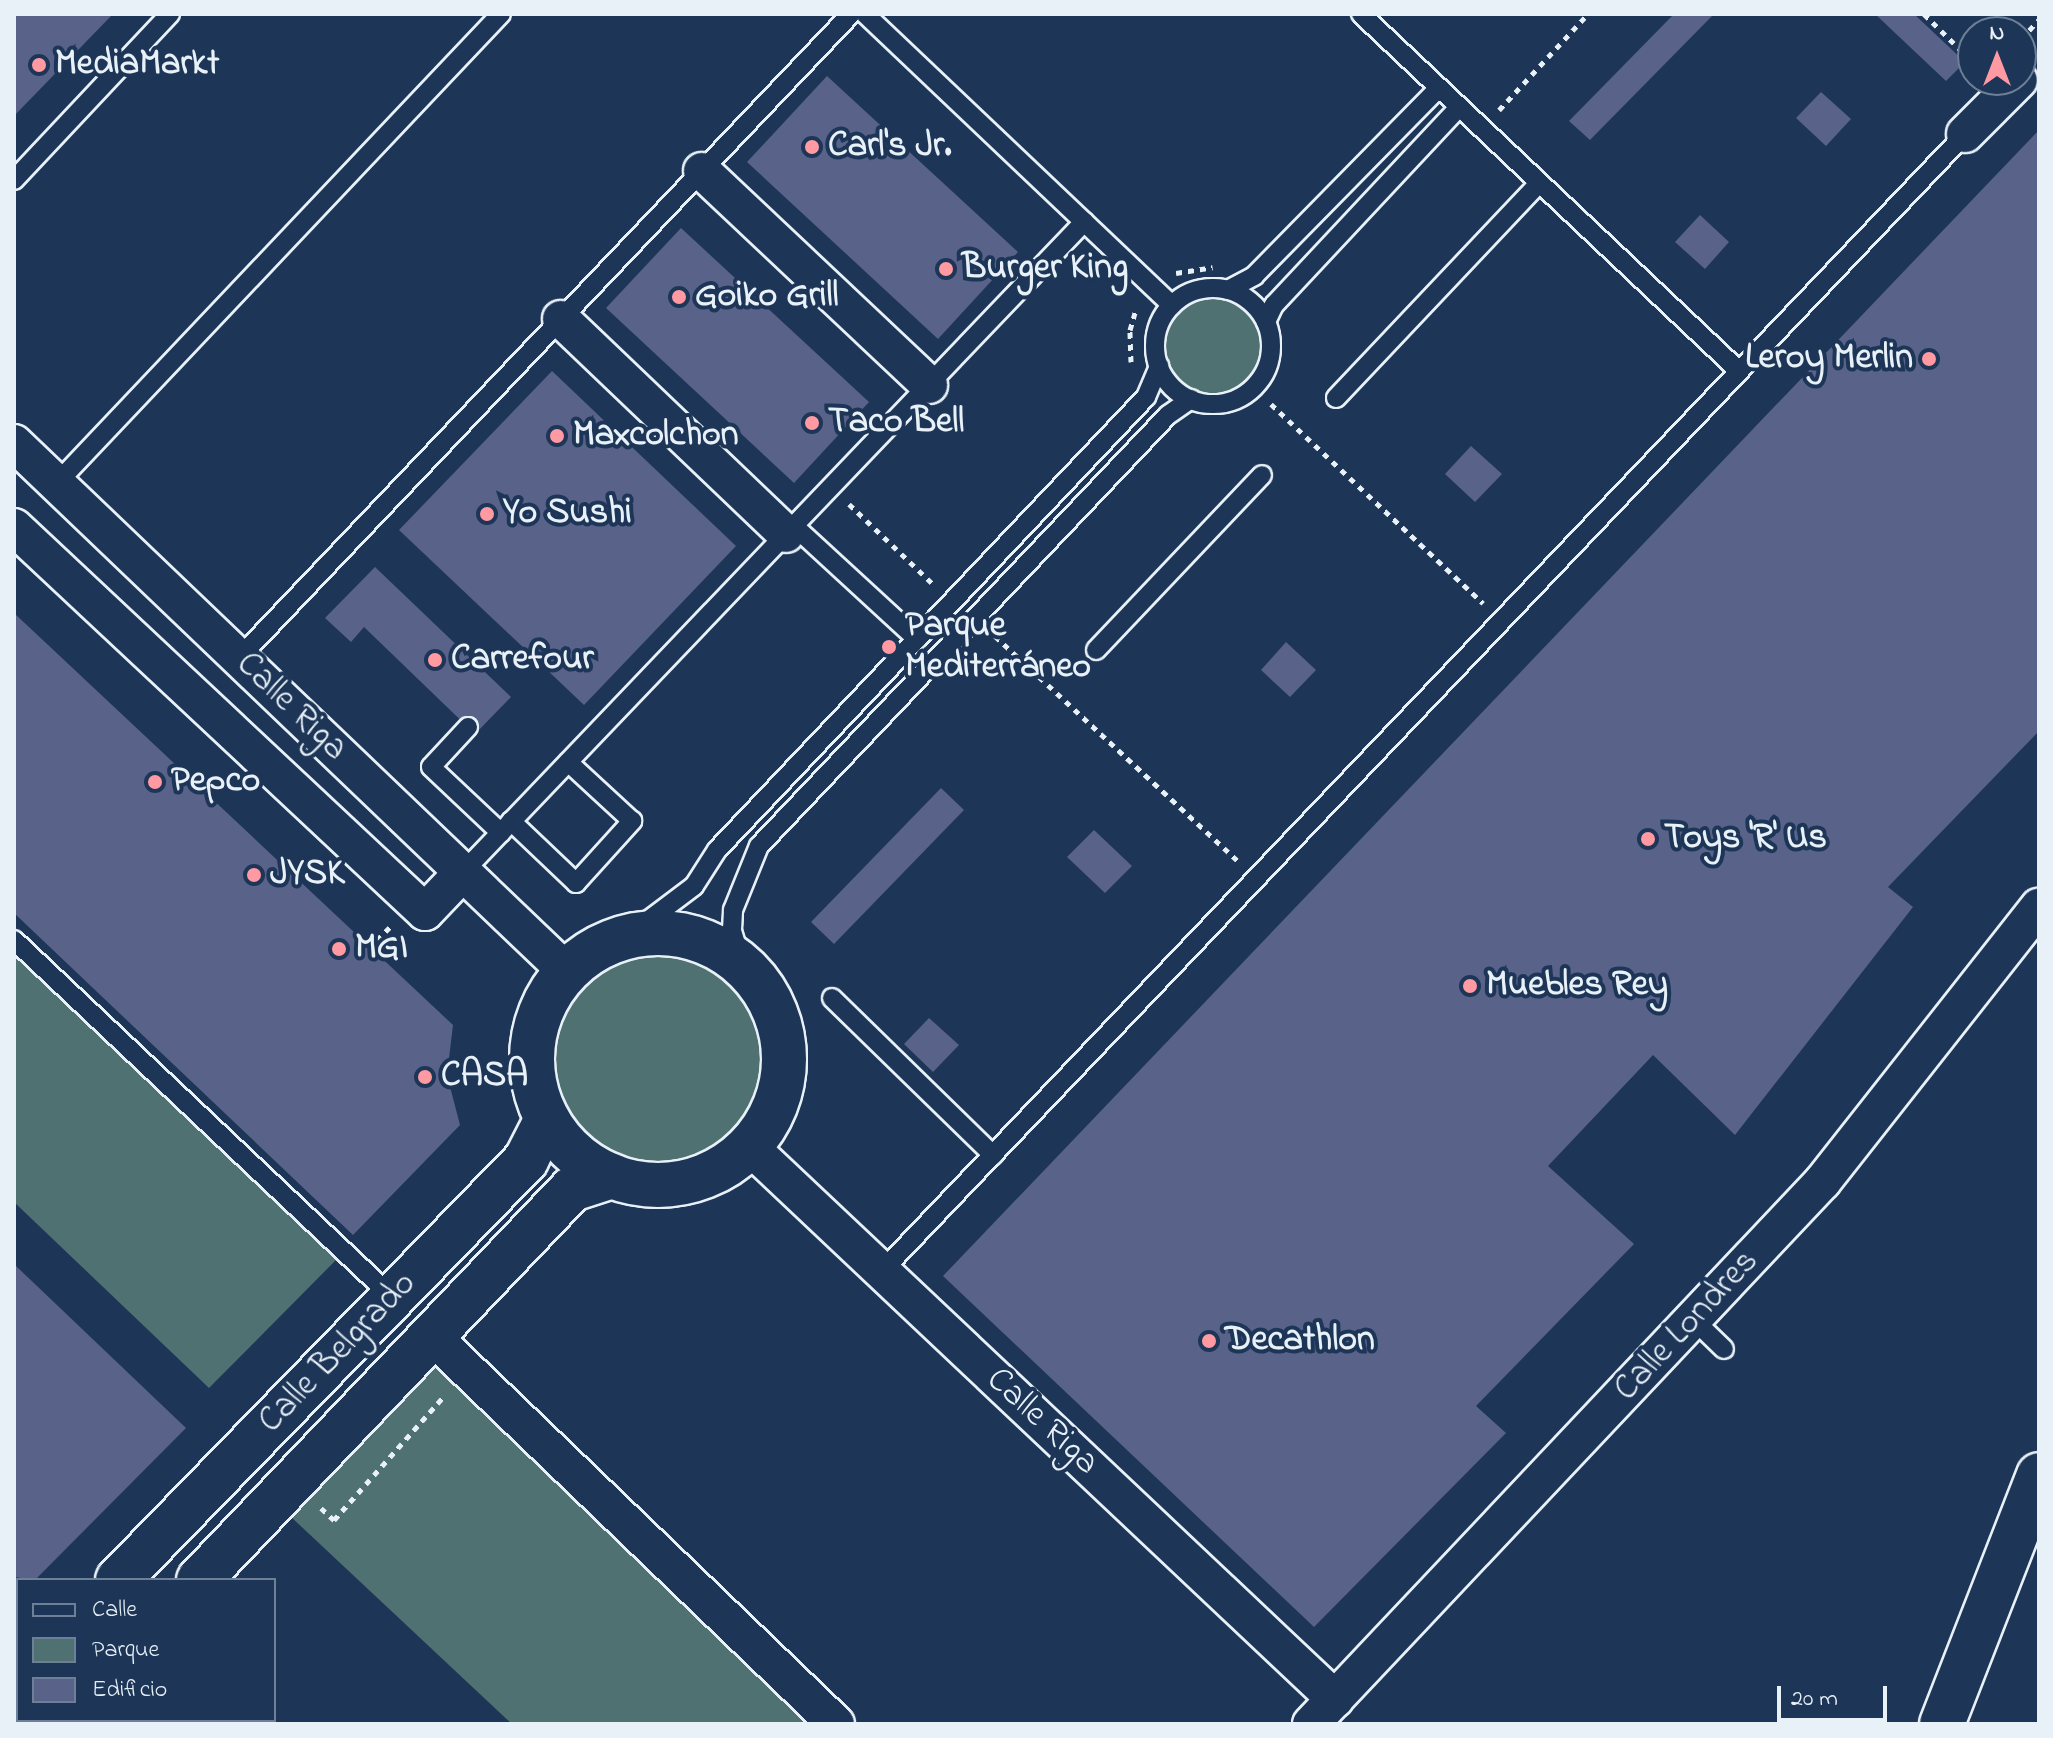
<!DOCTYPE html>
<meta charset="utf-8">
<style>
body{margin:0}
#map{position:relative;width:2053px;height:1738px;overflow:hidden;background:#1d3557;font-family:"Indie Flower",sans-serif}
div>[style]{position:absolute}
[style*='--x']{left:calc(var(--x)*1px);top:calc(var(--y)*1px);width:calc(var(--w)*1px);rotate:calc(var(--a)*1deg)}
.green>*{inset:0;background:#4f7172}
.round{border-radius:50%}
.building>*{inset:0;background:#596289}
.path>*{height:5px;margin-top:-2.5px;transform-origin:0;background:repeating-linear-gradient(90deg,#e8f1f8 0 6px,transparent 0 12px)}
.roads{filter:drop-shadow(2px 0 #e8f1f8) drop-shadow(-2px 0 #e8f1f8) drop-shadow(0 2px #e8f1f8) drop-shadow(0 -2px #e8f1f8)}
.service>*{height:18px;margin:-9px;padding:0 9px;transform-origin:9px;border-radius:9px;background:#1d3557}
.service>.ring{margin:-9px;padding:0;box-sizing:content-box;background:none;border:18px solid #1d3557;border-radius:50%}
.minor>*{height:36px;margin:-18px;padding:0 18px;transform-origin:18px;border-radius:18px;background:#1d3557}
.tertiary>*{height:44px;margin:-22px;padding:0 22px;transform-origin:22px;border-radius:22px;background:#1d3557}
.tertiary>.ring{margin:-22px;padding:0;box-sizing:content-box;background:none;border:44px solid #1d3557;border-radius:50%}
.secondary>*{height:44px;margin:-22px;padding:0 22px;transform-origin:22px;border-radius:22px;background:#1d3557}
.motorway>*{height:44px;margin:-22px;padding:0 22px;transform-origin:22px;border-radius:22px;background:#1d3557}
.dots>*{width:22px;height:22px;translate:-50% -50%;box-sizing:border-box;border:4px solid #1d3557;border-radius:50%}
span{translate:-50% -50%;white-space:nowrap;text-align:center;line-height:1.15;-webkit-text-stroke:8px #1d3557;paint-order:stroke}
.poi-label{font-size:36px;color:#e8f1f8;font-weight:700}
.left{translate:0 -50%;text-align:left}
.right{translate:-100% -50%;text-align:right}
.street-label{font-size:36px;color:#e8f1f8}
.frame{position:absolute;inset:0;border:16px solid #e8f1f8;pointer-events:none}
.legend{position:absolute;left:16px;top:1578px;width:260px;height:144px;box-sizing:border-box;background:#1d3557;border:2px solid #6e8097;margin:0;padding:10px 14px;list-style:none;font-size:24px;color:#e8f1f8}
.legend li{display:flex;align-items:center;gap:16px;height:40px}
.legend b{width:40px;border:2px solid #6e8097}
.north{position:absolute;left:1957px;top:16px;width:80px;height:80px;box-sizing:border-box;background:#1d3557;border:2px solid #6e8097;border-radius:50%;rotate:0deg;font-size:22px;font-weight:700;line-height:32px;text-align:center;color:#e8f1f8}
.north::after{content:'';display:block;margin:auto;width:28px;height:36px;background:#ff9aa2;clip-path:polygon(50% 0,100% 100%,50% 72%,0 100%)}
.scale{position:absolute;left:1777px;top:1686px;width:110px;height:36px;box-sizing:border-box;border:4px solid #e8f1f8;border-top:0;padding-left:10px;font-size:24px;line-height:28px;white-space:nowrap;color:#e8f1f8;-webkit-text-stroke:6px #1d3557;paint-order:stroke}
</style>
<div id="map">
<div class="green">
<i class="round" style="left:1155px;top:288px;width:116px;height:116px"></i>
<i class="round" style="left:533px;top:934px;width:250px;height:250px"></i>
<i style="clip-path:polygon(14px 953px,336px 1260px,209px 1388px,14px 1202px)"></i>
<i style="clip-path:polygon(432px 1336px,836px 1724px,512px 1724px,274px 1501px)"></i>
</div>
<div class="building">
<i style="clip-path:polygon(14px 14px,113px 14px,14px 116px)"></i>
<i style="clip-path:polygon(1674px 14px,1714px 14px,1590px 140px,1569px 121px)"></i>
<i style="clip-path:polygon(1875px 14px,1914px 14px,1965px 62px,1946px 81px)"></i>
<i style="clip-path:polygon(827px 76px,1018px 252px,938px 339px,747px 162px)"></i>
<i style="clip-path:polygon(1821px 92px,1851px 119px,1826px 146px,1796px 118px)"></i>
<i style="clip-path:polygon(2039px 130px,2039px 731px,1888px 887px,1913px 907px,1735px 1135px,1653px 1055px,1548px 1166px,1634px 1244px,1476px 1406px,1506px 1433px,1314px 1627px,943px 1276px)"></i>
<i style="clip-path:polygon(1700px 215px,1729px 242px,1705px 269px,1675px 242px)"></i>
<i style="clip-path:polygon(681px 228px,869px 402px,794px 483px,606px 308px)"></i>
<i style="clip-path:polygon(552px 371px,736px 546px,584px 705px,399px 530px)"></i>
<i style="clip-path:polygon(1471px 446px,1502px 474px,1475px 502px,1445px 474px)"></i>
<i style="clip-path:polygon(375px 567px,511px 697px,475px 734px,364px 627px,351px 642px,325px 618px)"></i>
<i style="clip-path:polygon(14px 613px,453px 1025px,447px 1075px,460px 1125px,353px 1235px,14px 913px)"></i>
<i style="clip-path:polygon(1286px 642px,1316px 670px,1290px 697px,1261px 670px)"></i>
<i style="clip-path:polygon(941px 788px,964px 810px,834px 944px,811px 922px)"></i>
<i style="clip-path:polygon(1094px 830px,1132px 866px,1105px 893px,1067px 857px)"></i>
<i style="clip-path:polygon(929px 1018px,959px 1045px,933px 1072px,904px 1044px)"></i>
<i style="clip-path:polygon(16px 1266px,186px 1428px,35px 1580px,14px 1577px)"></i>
</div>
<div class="path">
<i style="--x:1924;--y:14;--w:69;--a:44.4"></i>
<i style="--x:2021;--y:39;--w:26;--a:-47"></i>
<i style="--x:1499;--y:110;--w:131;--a:-47.2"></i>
<i style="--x:1176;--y:273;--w:37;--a:-9"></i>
<i style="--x:1131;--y:362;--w:32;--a:-92"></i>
<i style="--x:1130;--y:330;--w:22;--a:-74"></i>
<i style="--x:1271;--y:404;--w:291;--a:43.2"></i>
<i style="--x:849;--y:504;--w:117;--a:43.6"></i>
<i style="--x:995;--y:636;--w:330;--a:42.8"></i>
<i style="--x:377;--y:940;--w:18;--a:-45"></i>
<i style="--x:321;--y:1508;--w:18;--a:43"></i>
<i style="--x:334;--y:1520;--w:166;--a:-48.4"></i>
</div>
<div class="roads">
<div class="service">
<i style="--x:865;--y:14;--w:423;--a:43.5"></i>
<i style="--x:1361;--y:14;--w:520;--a:43.36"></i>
<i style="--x:14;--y:180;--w:228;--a:-46.8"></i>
<i class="ring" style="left:1155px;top:288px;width:98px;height:98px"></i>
<i style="--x:1228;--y:290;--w:30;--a:-28"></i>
<i style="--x:1254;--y:276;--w:264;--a:-45.5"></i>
<i style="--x:1266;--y:322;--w:19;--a:-65"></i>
<i style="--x:1274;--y:305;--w:271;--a:-46.9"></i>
<i style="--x:1336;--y:398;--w:296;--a:-46.6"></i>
<i style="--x:56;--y:484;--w:647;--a:-46.57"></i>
<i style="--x:794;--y:526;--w:167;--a:42.6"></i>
<i style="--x:1096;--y:650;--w:241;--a:-46.5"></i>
<i style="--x:239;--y:658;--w:888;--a:-46.46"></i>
<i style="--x:468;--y:727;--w:54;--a:132.8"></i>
<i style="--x:431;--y:767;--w:96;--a:43.3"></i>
<i style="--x:511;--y:821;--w:90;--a:43.6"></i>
<i style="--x:576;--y:883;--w:84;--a:-47.9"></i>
<i style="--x:632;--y:821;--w:87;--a:-137.3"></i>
<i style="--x:464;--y:871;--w:898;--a:-46.31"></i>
<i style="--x:625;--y:938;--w:86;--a:-37"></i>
<i style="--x:694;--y:886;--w:43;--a:-57.4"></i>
<i style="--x:717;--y:850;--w:624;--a:-46.56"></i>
<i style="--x:1146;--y:397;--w:34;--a:-67"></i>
<i style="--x:14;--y:940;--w:520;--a:43.36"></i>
<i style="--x:743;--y:967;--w:39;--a:-107"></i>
<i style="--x:732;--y:930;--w:20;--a:-87"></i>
<i style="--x:733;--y:910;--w:69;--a:-67.9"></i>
<i style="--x:759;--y:846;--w:594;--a:-46.5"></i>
<i style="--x:1168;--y:415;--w:28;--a:-35"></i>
<i style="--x:832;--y:998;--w:225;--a:44.3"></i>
<i style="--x:883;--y:1270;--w:1569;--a:-46.39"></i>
<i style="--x:1693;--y:1319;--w:43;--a:44.1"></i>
</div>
<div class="minor">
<i style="--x:1965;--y:134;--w:76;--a:-45"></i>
<i style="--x:702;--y:171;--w:312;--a:43.3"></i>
<i style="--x:561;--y:319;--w:311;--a:43.7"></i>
<i style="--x:14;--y:443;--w:765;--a:43.73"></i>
<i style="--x:14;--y:527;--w:563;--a:43.13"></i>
<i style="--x:425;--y:912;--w:57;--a:-46.4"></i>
<i style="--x:749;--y:1146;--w:806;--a:43.34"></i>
<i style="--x:432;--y:1336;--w:560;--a:43.84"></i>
<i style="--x:1311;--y:1724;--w:746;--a:-46.68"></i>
<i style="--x:1823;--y:1181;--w:349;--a:-51.8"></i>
</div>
<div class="tertiary">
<i class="ring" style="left:532px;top:933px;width:208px;height:208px"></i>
<i style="--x:118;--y:1580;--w:586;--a:-45.83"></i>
<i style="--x:526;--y:1160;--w:46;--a:-62.9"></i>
<i style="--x:199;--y:1580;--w:540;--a:-46.35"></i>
<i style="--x:572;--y:1189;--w:42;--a:-18"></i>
<i style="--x:14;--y:1675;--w:4;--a:-27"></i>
<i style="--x:71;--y:1724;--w:4;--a:-63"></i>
</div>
<div class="secondary">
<i style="--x:14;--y:1718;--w:8;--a:50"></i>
</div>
<div class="motorway">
<i style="--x:1942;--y:1724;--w:267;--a:-68.7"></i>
</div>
</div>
<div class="dots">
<i style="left:39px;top:65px;background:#ff9aa2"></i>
<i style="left:812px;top:147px;background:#ff9aa2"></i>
<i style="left:946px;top:269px;background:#ff9aa2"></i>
<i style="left:679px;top:297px;background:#ff9aa2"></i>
<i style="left:1929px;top:359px;background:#ff9aa2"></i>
<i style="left:812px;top:423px;background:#ff9aa2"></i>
<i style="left:557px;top:436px;background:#ff9aa2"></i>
<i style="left:487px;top:514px;background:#ff9aa2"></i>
<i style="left:889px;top:647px;background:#ff9aa2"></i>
<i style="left:435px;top:660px;background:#ff9aa2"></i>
<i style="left:155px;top:782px;background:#ff9aa2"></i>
<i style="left:1648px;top:839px;background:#ff9aa2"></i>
<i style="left:254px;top:875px;background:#ff9aa2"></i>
<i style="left:339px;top:949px;background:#ff9aa2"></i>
<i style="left:1470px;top:986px;background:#ff9aa2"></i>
<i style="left:425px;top:1077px;background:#ff9aa2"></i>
<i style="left:1209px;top:1341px;background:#ff9aa2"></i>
</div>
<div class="poi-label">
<span class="left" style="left:55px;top:65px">MediaMarkt</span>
<span class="left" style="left:828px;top:147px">Carl's Jr.</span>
<span class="left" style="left:962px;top:269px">Burger King</span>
<span class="left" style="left:695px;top:297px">Goiko Grill</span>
<span class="right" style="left:1913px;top:359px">Leroy Merlin</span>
<span class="left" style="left:828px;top:423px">Taco Bell</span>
<span class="left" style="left:573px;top:436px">Maxcolchon</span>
<span class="left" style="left:503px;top:514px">Yo Sushi</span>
<span class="left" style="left:905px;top:647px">Parque<br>Mediterráneo</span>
<span class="left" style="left:451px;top:660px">Carrefour</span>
<span class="left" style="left:171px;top:782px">Pepco</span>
<span class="left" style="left:1664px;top:839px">Toys 'R' Us</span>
<span class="left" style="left:270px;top:875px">JYSK</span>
<span class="left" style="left:355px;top:949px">MGI</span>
<span class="left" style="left:1486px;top:986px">Muebles Rey</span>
<span class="left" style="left:441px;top:1077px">CASA</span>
<span class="left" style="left:1225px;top:1341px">Decathlon</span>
</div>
<div class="street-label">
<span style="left:291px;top:707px;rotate:44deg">Calle Riga</span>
<span style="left:1687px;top:1326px;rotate:-47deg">Calle Londres</span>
<span style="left:338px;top:1353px;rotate:-46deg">Calle Belgrado</span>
<span style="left:1042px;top:1422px;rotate:43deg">Calle Riga</span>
</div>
<div class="frame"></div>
<ul class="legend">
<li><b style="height:10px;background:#1d3557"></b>Calle</li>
<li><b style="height:22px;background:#4f7172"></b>Parque</li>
<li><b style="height:22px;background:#596289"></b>Edificio</li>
</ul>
<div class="north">N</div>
<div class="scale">20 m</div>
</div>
